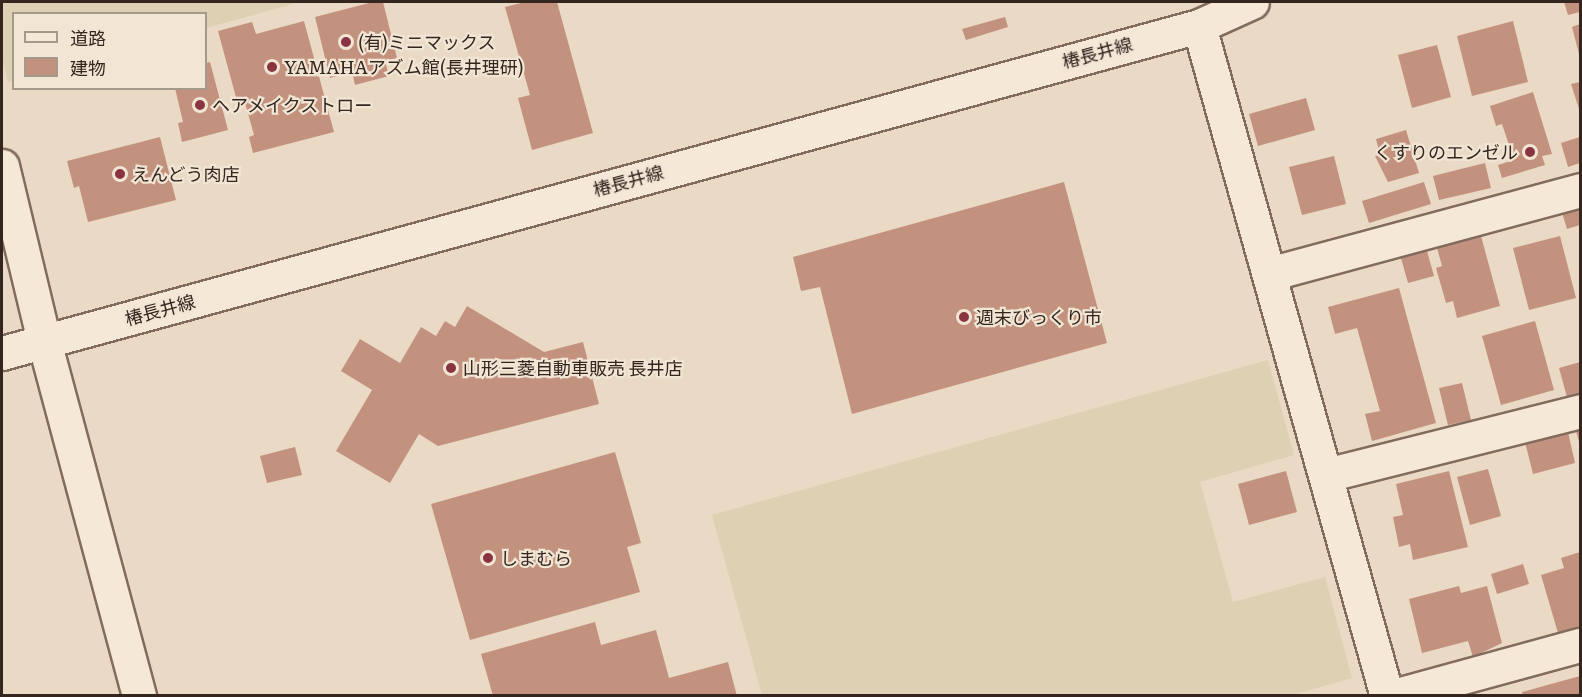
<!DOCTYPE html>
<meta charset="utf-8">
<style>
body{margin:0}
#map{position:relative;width:1582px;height:697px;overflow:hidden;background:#e9d9c5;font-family:Literata,"Noto Sans JP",serif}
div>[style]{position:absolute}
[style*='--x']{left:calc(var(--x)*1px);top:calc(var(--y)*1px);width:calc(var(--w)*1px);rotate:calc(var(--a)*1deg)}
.farmland>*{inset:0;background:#ded1b3}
.building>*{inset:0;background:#c3927f}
.roads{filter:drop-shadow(2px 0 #826b5d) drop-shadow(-2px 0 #826b5d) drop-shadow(0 2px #826b5d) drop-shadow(0 -2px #826b5d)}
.street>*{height:33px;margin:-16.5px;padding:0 16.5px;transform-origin:16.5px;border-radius:16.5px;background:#f5e8d7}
.secondary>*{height:33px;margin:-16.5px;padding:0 16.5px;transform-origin:16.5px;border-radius:16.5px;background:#f5e8d7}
.dots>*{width:16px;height:16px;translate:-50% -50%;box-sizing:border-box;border:3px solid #f1e5d4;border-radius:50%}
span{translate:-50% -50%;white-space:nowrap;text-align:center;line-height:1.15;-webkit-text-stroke:4.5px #f1e5d4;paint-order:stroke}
.poi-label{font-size:18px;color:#34261f}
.left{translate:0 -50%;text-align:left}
.right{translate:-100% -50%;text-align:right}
.street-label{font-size:18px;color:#34261f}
.frame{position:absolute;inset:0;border:3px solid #34261f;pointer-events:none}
.legend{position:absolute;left:12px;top:12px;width:195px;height:78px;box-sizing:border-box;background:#f1e5d4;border:2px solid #a5998c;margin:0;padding:8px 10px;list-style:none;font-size:18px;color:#34261f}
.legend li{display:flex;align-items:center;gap:12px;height:30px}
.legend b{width:30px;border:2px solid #a5998c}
</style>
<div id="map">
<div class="farmland">
<i style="clip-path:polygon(2px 2px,300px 2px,206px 28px,206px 14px,14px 14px,13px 81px,8px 82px,2px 57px)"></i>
<i style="clip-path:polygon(1268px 360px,1294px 455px,1200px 482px,1233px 602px,1325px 577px,1352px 678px,1289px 696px,762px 695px,712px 515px)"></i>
</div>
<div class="building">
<i style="clip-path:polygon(373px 2px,383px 2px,397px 58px,385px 61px,389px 76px,355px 85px,352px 72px,330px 78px,315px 17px)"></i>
<i style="clip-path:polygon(525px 2px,557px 2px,593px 133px,532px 150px,518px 98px,530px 95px,505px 7px)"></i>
<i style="clip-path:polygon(1564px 2px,1580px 2px,1580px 12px,1568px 15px)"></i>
<i style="clip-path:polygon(1005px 17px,1008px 27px,966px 40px,962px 29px)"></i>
<i style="clip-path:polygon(304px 21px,334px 132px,253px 153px,249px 137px,254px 135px,244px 99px,237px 101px,218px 31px,252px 22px,256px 34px)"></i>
<i style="clip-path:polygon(1513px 21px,1528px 82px,1472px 96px,1457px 36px)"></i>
<i style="clip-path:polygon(1580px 24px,1580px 58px,1572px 27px)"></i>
<i style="clip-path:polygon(1437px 45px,1451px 97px,1412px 108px,1398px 55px)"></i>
<i style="clip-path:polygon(210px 62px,228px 130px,182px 142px,178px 123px,183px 122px,175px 88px,206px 88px,206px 63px)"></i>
<i style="clip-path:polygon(1580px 82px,1580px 112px,1571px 84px)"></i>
<i style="clip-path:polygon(1533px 92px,1552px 154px,1542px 156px,1545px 165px,1502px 178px,1498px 165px,1514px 160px,1502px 124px,1496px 126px,1490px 106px)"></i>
<i style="clip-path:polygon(1306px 98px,1315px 130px,1258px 146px,1249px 114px)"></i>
<i style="clip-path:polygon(1406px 130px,1419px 173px,1388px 182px,1375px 156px,1380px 155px,1376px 139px)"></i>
<i style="clip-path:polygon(160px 137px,176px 200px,88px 222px,79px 186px,74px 188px,67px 161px)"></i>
<i style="clip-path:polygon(1580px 137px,1580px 163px,1568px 167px,1561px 143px)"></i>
<i style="clip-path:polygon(1334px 156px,1346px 204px,1302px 215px,1289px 167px)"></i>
<i style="clip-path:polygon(1485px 163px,1491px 188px,1439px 200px,1433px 176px)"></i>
<i style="clip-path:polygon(1064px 182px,1107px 343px,852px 414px,820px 287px,801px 291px,793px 257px)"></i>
<i style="clip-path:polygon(1424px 182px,1431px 204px,1369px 223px,1362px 201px)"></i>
<i style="clip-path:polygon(1580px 200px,1580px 225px,1567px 229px,1560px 206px)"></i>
<i style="clip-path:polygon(1481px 236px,1500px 306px,1457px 318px,1453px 301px,1446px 303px,1436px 268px,1442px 266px,1437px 248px)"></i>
<i style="clip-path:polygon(1560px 236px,1576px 298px,1529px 310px,1513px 248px)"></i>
<i style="clip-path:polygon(1427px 251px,1434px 276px,1408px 283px,1401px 258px)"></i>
<i style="clip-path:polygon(1399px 288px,1436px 423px,1372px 441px,1365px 414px,1380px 411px,1357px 328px,1335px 334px,1328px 307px)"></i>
<i style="clip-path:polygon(467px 306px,544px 352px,583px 342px,599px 404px,438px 446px,419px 434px,390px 483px,336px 451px,372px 390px,341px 371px,360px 339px,400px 363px,421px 327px,436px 336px,445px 321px,455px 327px)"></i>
<i style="clip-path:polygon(1535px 321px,1554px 390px,1501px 405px,1482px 336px)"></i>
<i style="clip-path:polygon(1580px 362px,1580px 394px,1567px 397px,1559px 368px)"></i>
<i style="clip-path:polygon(1462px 383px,1471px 420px,1448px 425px,1439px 388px)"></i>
<i style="clip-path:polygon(1580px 427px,1580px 445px,1575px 428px)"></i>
<i style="clip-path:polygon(1568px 432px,1575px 463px,1533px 474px,1525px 442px)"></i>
<i style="clip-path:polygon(295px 447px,302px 475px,267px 483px,260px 456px)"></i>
<i style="clip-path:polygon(615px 452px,641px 543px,627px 547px,640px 592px,470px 640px,431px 504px)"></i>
<i style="clip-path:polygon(1488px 469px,1501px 516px,1470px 525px,1457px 477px)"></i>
<i style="clip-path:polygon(1286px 471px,1297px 512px,1249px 525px,1238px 484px)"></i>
<i style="clip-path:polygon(1449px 471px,1468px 547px,1413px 560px,1410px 544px,1399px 547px,1393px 517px,1403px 515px,1396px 484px)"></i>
<i style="clip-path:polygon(1580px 552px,1580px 626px,1558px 633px,1541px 575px,1564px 568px,1561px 558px)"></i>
<i style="clip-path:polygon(1523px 564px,1529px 584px,1497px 594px,1491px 574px)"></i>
<i style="clip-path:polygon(1459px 586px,1461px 593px,1487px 586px,1502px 643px,1473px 657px,1468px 641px,1422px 653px,1409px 599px)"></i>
<i style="clip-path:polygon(595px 622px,601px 645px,656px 630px,669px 678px,728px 662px,737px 696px,493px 696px,481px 654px)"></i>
<i style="clip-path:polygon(1580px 676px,1580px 696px,1523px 696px,1522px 692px)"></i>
</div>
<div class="roads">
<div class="street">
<i style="--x:1199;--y:26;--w:696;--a:74.33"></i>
<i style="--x:1269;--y:274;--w:322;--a:-15.1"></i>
<i style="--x:1326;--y:475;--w:262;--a:-14.1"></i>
<i style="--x:1393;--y:696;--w:194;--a:-15.3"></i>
</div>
<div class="secondary">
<i style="--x:2;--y:166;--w:180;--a:76.5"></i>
<i style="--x:44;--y:341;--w:367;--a:75"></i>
<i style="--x:2;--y:353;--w:1241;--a:-15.28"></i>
<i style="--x:1199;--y:26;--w:58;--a:-24.4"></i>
</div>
</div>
<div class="dots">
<i style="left:346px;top:42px;background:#8a3441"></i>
<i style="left:272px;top:67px;background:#8a3441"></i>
<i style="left:200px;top:105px;background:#8a3441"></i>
<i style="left:1530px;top:152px;background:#8a3441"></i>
<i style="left:120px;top:174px;background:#8a3441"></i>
<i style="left:964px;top:317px;background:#8a3441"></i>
<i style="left:451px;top:368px;background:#8a3441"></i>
<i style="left:488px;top:558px;background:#8a3441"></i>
</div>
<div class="poi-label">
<span class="left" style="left:358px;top:42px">(有)ミニマックス</span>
<span class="left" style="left:284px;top:67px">YAMAHAアズム館(長井理研)</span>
<span class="left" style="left:212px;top:105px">ヘアメイクストロー</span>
<span class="right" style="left:1518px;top:152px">くすりのエンゼル</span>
<span class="left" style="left:132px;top:174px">えんどう肉店</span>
<span class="left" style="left:976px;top:317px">週末びっくり市</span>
<span class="left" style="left:463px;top:368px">山形三菱自動車販売 長井店</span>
<span class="left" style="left:500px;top:558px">しまむら</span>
</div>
<div class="street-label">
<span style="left:1097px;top:53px;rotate:-15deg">椿長井線</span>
<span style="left:628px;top:181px;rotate:-15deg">椿長井線</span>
<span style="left:160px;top:310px;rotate:-15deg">椿長井線</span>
</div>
<div class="frame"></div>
<ul class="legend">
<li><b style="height:8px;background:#f5e8d7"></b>道路</li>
<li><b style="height:16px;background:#c3927f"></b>建物</li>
</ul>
</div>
